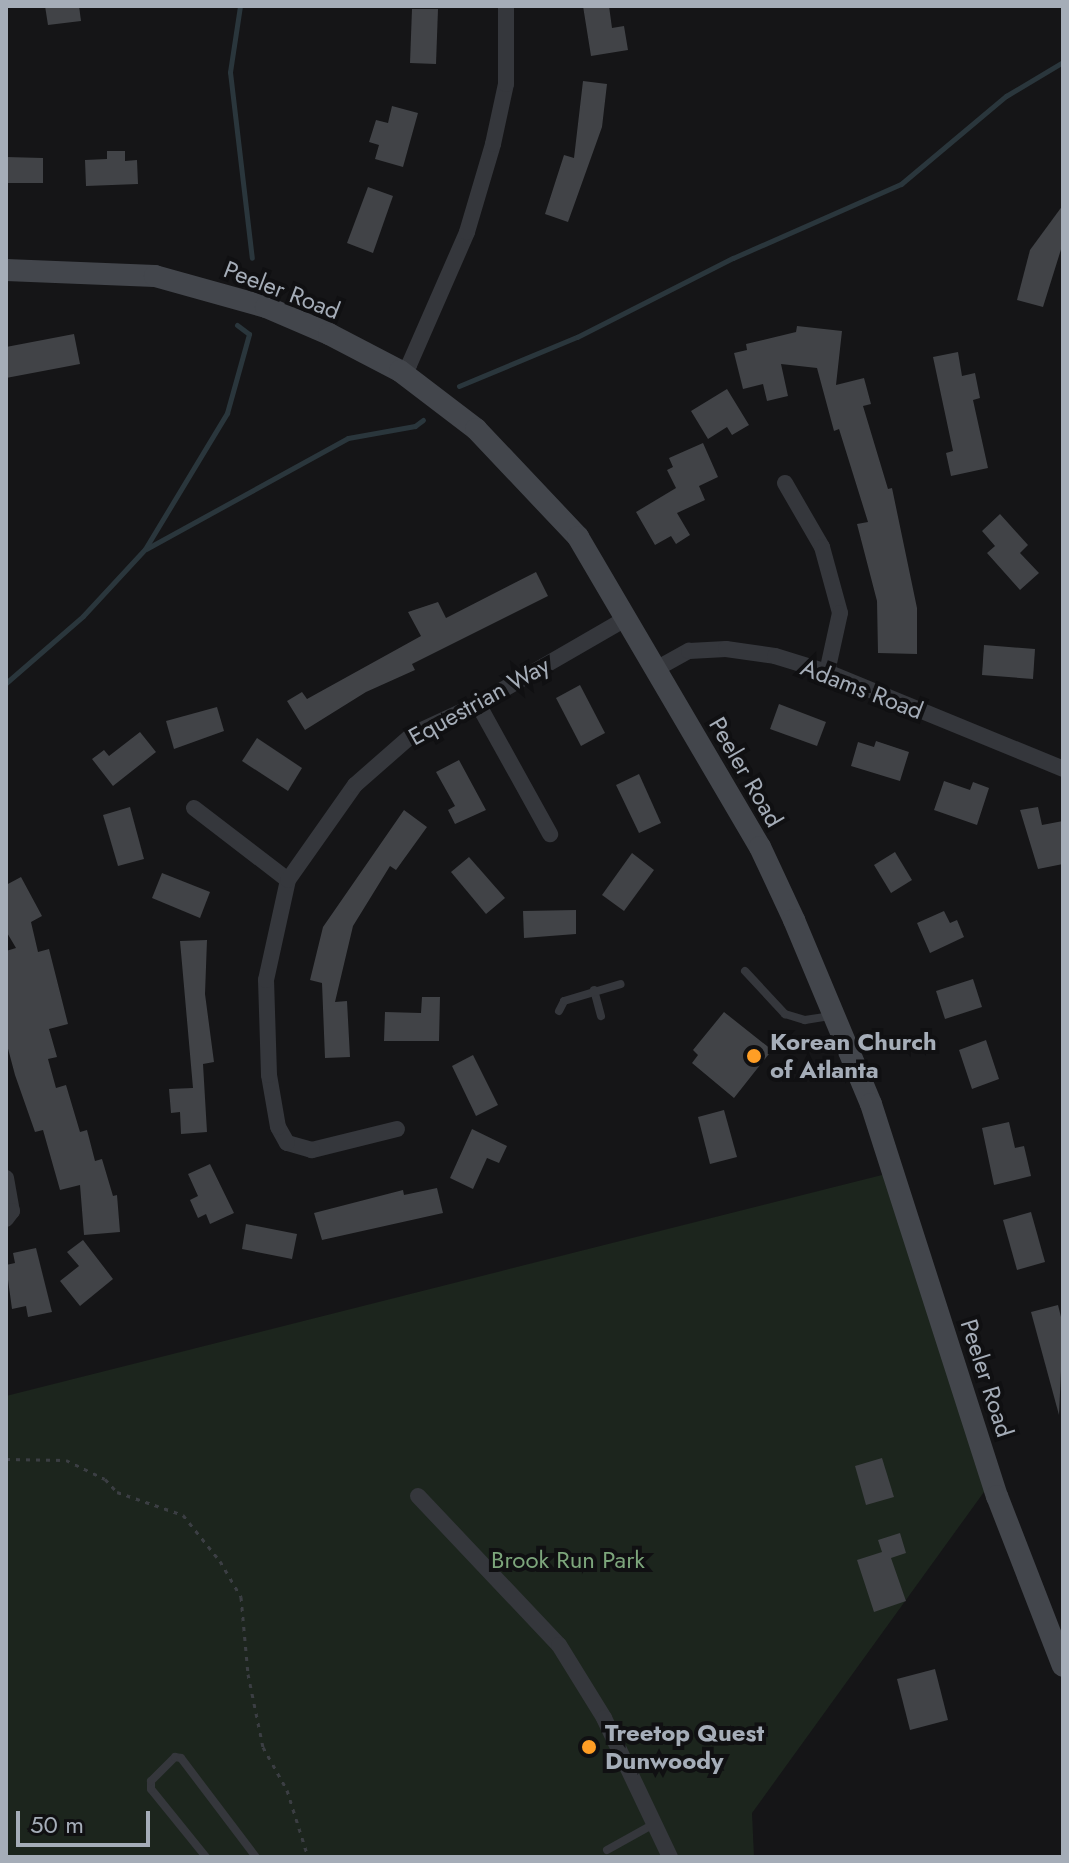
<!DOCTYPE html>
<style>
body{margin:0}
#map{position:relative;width:1069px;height:1863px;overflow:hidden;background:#151517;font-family:Jost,sans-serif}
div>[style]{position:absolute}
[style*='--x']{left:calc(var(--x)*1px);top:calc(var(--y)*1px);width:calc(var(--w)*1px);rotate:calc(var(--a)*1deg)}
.green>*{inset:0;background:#1c251d}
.stream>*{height:5px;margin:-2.5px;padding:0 2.5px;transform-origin:2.5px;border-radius:2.5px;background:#2a363c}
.building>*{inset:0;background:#414347}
.path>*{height:3px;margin-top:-1.5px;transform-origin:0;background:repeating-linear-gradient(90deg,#3b3e43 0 4px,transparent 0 10px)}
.lane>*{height:8px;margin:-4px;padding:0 4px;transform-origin:4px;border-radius:4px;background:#35373c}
.street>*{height:16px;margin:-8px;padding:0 8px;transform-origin:8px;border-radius:8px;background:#35373c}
.secondary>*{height:22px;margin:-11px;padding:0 11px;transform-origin:11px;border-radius:11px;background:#43464c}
.dots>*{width:22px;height:22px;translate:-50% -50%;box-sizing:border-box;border:4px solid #101012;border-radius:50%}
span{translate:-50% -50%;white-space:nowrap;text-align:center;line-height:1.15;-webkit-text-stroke:8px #101012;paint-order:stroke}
.street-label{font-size:24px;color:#a5adb8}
.poi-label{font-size:24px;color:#a5adb8;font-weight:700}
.left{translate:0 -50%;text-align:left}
.park-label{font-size:24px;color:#7ca57b}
.frame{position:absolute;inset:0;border:8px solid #a5adb8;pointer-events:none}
.scale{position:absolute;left:16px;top:1811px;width:134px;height:36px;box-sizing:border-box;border:4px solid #a5adb8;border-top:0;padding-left:10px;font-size:24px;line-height:28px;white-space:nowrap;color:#a5adb8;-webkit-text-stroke:6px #101012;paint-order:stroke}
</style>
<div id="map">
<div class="green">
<i style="clip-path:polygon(890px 1173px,989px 1485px,752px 1813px,754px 1857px,6px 1857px,6px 1396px)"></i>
</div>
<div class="stream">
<i style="--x:240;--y:6;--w:67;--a:98.6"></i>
<i style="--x:230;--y:72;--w:187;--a:83.3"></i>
<i style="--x:459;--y:386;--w:128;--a:-22.6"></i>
<i style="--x:577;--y:337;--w:175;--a:-26.9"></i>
<i style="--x:733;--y:258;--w:184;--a:-23.8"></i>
<i style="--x:901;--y:184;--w:137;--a:-40"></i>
<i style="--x:1006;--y:96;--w:66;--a:-30.8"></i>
<i style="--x:146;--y:549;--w:230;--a:-28.8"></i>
<i style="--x:348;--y:438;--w:68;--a:-10.2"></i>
<i style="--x:415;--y:426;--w:10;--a:-37"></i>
<i style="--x:6;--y:683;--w:102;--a:-41"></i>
<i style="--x:83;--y:616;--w:91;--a:-47.2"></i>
<i style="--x:145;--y:549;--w:159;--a:-58.9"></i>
<i style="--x:227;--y:413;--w:82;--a:-74.4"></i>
<i style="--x:249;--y:334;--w:15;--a:-143"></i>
</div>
<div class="building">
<i style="clip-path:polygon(45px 6px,79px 6px,81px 21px,48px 25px)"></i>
<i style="clip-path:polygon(583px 6px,609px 6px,612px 28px,624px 26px,628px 50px,591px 56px)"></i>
<i style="clip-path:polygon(412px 9px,438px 9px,436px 64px,410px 63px)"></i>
<i style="clip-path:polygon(583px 81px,607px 84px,602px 127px,568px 222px,545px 214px,564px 155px,574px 158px)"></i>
<i style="clip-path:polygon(392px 106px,418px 113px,403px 167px,375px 159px,379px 145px,369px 142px,376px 120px,388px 123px)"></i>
<i style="clip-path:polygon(107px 151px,125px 151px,125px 161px,137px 160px,138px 184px,86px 186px,85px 160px,107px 159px)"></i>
<i style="clip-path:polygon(6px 157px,43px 158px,43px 183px,6px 183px)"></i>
<i style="clip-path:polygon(368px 187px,393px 196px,373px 253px,347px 243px)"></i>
<i style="clip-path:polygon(1063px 205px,1063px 243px,1043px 307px,1017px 300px,1030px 250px)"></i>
<i style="clip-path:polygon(797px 326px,842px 331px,836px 385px,864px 378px,871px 404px,863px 406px,888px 489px,892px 488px,917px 608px,917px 654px,878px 653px,877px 601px,857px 524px,868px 522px,839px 429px,834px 431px,817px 368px,781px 364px,788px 396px,767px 401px,763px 384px,743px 389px,734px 353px,747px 350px,746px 344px,796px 332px)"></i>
<i style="clip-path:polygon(74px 334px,80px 364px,6px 378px,6px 347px)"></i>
<i style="clip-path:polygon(958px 352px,962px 376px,975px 373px,980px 398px,973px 400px,988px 468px,951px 476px,946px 453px,953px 451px,933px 357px)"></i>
<i style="clip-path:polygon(727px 389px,749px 425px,732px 435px,727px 427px,708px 439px,691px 411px)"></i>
<i style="clip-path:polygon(703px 443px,718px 477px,699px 486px,705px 500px,677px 513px,690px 535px,676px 544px,671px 536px,655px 545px,636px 512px,676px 488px,667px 470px,673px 467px,669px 458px)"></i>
<i style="clip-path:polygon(1000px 514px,1028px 545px,1020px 553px,1039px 573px,1020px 590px,987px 553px,995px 546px,982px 531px)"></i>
<i style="clip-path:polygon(536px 572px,548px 596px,412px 664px,415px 670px,366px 692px,305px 730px,287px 701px,302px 692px,307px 699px,421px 636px,408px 612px,438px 602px,446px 618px)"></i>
<i style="clip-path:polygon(984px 645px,1035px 649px,1033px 679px,982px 675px)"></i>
<i style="clip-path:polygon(580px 685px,605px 733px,581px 746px,556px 698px)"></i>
<i style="clip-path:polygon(779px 704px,826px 722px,817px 746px,770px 729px)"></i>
<i style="clip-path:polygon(217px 707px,224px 731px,174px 749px,166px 721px)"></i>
<i style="clip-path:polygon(140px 732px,156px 752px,113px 786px,92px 759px,104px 750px,109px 756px)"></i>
<i style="clip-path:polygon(257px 738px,302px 768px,288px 791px,242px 761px)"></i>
<i style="clip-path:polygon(876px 741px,909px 752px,900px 781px,851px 766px,858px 742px,874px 747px)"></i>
<i style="clip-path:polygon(459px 760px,486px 810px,455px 824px,448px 810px,455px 806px,436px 772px)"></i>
<i style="clip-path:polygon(639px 774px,661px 823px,639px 833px,616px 785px)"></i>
<i style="clip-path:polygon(944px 781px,970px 790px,973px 782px,989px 788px,977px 825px,934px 810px)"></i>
<i style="clip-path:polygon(130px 807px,144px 859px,118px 866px,103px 815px)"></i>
<i style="clip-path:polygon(1038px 807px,1042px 825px,1063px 821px,1063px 864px,1038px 869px,1020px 810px)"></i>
<i style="clip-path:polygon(404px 810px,427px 827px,396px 870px,390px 866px,353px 926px,335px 1002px,347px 1001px,350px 1057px,325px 1058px,322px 983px,310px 980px,323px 927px)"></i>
<i style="clip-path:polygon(895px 852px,912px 880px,891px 893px,874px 865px)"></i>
<i style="clip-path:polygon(632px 853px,654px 870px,624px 911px,602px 895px)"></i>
<i style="clip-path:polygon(469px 857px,505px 898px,486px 914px,451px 872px)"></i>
<i style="clip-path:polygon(162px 873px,210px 892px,200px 918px,152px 898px)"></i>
<i style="clip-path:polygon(21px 877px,42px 916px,31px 922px,38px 952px,49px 949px,68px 1024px,49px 1029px,57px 1057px,48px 1059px,56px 1088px,66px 1085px,80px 1132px,87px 1130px,95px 1161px,102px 1159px,113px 1196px,117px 1195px,120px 1232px,84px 1235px,80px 1185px,60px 1190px,43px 1130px,35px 1132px,15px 1075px,6px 1041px,6px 951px,16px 948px,6px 931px,6px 885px)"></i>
<i style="clip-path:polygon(576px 910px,576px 934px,524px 938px,523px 911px)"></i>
<i style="clip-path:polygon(944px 911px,950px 923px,957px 920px,964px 937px,930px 953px,917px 923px)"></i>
<i style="clip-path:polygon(207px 940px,205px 994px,214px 1062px,203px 1064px,207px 1132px,181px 1134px,180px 1112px,171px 1113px,169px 1089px,193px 1088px,180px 941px)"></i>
<i style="clip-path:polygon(973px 979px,982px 1007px,945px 1019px,936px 991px)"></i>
<i style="clip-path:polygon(422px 997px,440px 997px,439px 1041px,384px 1041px,385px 1012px,421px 1013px)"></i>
<i style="clip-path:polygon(724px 1012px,772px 1050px,734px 1098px,692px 1063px,698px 1055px,693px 1050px)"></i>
<i style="clip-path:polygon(986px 1040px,999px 1079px,972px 1089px,959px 1050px)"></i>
<i style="clip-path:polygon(473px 1055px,498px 1105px,476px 1116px,452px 1066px)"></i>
<i style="clip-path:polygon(724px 1110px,737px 1157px,710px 1164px,698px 1117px)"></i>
<i style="clip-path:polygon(1009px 1122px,1015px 1148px,1024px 1146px,1031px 1176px,994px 1185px,982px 1128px)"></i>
<i style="clip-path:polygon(472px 1129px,507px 1146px,499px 1163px,487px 1158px,473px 1189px,450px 1178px)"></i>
<i style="clip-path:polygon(210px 1164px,234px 1213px,210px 1224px,206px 1214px,198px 1218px,190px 1200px,198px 1196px,188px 1174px)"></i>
<i style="clip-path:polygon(437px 1188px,443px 1213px,322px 1240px,314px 1213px,403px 1190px,404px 1195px)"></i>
<i style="clip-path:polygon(1031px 1212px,1045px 1262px,1017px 1270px,1003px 1220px)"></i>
<i style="clip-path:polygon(246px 1224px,297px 1234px,292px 1259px,242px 1249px)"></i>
<i style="clip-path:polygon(83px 1240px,113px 1279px,80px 1306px,60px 1281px,79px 1266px,67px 1252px)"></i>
<i style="clip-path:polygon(36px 1248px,52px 1312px,28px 1317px,26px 1306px,12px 1309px,6px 1265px,15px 1263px,13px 1253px)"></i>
<i style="clip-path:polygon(1058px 1305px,1063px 1325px,1059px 1415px,1031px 1312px)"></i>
<i style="clip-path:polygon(882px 1458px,894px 1497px,866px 1505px,855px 1466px)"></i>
<i style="clip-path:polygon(900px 1533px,906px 1553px,891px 1558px,906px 1601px,874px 1612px,857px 1560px,882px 1552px,878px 1540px)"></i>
<i style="clip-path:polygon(935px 1669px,948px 1720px,910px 1730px,897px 1679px)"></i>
</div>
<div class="path">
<i style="--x:6;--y:1459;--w:60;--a:1"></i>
<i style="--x:66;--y:1460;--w:43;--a:26"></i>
<i style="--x:105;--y:1479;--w:18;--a:47"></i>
<i style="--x:117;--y:1492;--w:70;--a:19.2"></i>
<i style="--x:183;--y:1515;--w:59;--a:51.2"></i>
<i style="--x:220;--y:1561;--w:42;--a:59.7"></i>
<i style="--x:241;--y:1597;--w:77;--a:84.8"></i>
<i style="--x:248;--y:1674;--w:75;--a:78.4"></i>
<i style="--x:263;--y:1747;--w:49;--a:60.8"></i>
<i style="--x:287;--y:1790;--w:70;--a:72.6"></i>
</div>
<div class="lane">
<i style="--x:745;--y:971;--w:59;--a:47.1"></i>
<i style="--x:785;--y:1014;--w:21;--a:17"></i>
<i style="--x:805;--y:1020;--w:25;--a:-9"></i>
<i style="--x:594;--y:990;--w:27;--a:75"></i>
<i style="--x:559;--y:1011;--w:11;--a:-63"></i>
<i style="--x:564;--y:1001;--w:59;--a:-16.6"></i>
<i style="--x:607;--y:1850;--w:54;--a:-29"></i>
<i style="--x:206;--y:1857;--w:87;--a:-129"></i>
<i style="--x:151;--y:1789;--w:8;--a:-90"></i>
<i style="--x:151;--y:1781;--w:34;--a:-45"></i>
<i style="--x:175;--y:1757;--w:6;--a:9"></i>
<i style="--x:181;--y:1758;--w:124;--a:52.9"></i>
</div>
<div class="street">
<i style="--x:400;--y:371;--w:11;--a:-34"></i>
<i style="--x:409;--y:365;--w:145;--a:-66.4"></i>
<i style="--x:467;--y:232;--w:92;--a:-73.5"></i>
<i style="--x:493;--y:144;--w:61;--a:-77.8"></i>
<i style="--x:506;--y:84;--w:78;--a:-90"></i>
<i style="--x:785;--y:483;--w:74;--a:60"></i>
<i style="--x:822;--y:547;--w:68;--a:74.7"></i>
<i style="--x:840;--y:613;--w:60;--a:102.4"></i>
<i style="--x:656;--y:669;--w:38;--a:-29"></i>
<i style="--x:689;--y:651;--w:37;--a:-3"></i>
<i style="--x:726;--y:649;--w:49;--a:8.1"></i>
<i style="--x:775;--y:656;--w:54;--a:17.1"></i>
<i style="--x:827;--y:672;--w:255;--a:22.3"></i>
<i style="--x:478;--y:704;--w:149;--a:61"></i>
<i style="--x:194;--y:808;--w:118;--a:37.5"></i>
<i style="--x:397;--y:1129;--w:88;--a:166.1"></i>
<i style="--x:312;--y:1150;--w:26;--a:-164"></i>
<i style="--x:287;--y:1143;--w:18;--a:-119"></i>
<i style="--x:278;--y:1127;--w:53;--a:-99.8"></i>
<i style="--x:269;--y:1075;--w:95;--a:-91.8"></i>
<i style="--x:266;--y:980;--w:102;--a:-77.6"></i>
<i style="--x:288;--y:880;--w:116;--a:-54.8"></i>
<i style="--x:355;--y:785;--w:77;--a:-41.3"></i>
<i style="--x:413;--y:734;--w:72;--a:-24.8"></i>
<i style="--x:478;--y:704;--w:172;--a:-30"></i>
<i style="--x:6;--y:1178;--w:34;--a:80"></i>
<i style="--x:12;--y:1211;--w:10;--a:127"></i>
<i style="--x:418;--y:1496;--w:205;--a:46.6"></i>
<i style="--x:559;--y:1645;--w:86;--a:58.3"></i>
<i style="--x:604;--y:1718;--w:154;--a:64.6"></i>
</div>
<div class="secondary">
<i style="--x:6;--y:270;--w:149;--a:2.3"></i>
<i style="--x:155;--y:276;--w:115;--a:15.6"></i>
<i style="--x:266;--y:307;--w:69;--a:23.2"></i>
<i style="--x:329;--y:334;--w:80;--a:27.5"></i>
<i style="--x:400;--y:371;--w:96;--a:37.3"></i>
<i style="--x:476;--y:429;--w:149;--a:46.6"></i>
<i style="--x:578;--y:537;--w:359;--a:59.6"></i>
<i style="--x:760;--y:847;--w:81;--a:65"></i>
<i style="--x:794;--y:920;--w:199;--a:67.3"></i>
<i style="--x:871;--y:1104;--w:412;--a:72.2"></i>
<i style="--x:997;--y:1496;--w:182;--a:68.8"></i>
</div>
<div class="dots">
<i style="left:754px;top:1056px;background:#ff9e25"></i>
<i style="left:589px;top:1747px;background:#ff9e25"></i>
</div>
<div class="street-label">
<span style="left:282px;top:290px;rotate:21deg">Peeler Road</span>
<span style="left:862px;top:689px;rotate:21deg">Adams Road</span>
<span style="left:479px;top:701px;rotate:-29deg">Equestrian Way</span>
<span style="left:746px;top:772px;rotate:60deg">Peeler Road</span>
<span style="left:987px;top:1378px;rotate:72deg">Peeler Road</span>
</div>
<div class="poi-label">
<span class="left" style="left:770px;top:1056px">Korean Church<br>of Atlanta</span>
<span class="left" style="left:605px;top:1747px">Treetop Quest<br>Dunwoody</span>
</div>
<div class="park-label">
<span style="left:568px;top:1560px">Brook Run Park</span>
</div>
<div class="frame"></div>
<div class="scale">50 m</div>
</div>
